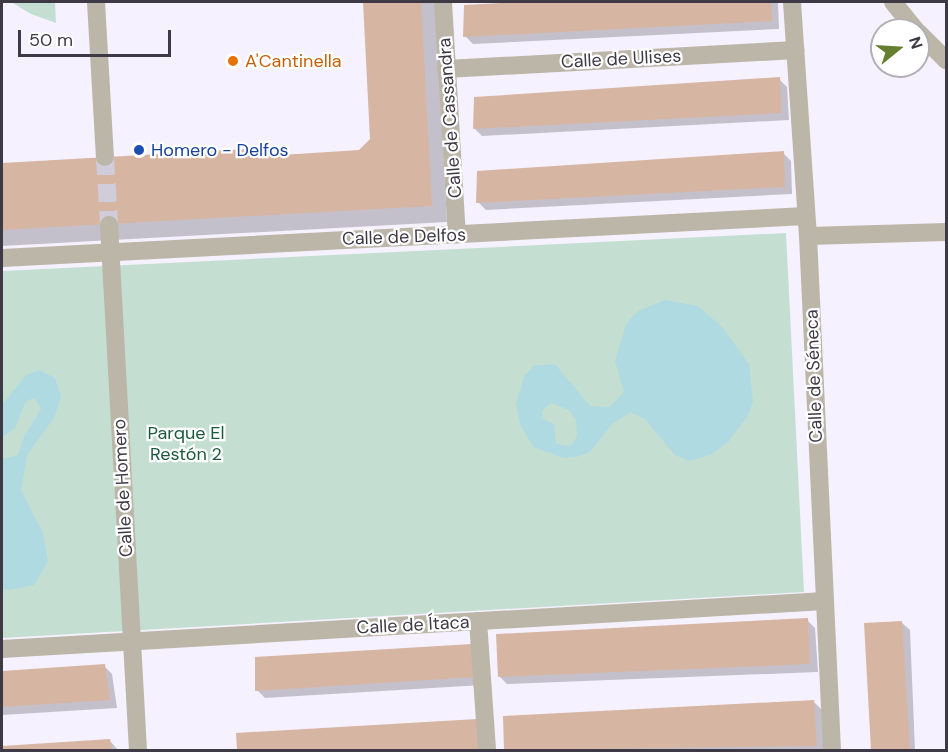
<!DOCTYPE html>
<meta charset="utf-8">
<style>
body{margin:0}
#map{position:relative;width:948px;height:752px;overflow:hidden;background:#f6f1fe;font-family:"DM Sans",sans-serif}
div>[style]{position:absolute}
[style*='--x']{left:calc(var(--x)*1px);top:calc(var(--y)*1px);width:calc(var(--w)*1px);rotate:calc(var(--a)*1deg)}
.green>*{inset:0;background:#c4dfd1}
.water>*{inset:0;background:#afdae1}
.shadow>*{inset:0;background:#0003}
.building>*{inset:0;background:#d7b5a3}
.minor-tunnel>*{height:18px;margin-top:-9px;transform-origin:0;background:repeating-linear-gradient(90deg,#d1ccd9 0 18px,transparent 0 27px)}
.minor>*{height:18px;margin:-9px;padding:0 9px;transform-origin:9px;border-radius:9px;background:#bbb6a8}
.dots>*{width:16px;height:16px;translate:-50% -50%;box-sizing:border-box;border:3px solid #fff;border-radius:50%}
span{translate:-50% -50%;white-space:nowrap;text-align:center;line-height:1.15;-webkit-text-stroke:4.5px #fff;paint-order:stroke}
.street-label{font-size:18px;color:#3d3945}
.food-label{font-size:18px;color:#c56008}
.left{translate:0 -50%;text-align:left}
.transit-label{font-size:18px;color:#164399}
.park-label{font-size:18px;color:#1b593f}
.frame{position:absolute;inset:0;border:3px solid #3d3945;pointer-events:none}
.north{position:absolute;left:870px;top:18px;width:60px;height:60px;box-sizing:border-box;background:#fff;border:2px solid #b1b0b5;border-radius:50%;rotate:72deg;font-size:16px;font-weight:700;line-height:24px;text-align:center;color:#3d3945}
.north::after{content:'';display:block;margin:auto;width:21px;height:27px;background:#667e30;clip-path:polygon(50% 0,100% 100%,50% 72%,0 100%)}
.scale{position:absolute;left:18px;top:30px;width:153px;height:27px;box-sizing:border-box;border:3px solid #3d3945;border-top:0;padding-left:8px;font-size:18px;line-height:21px;white-space:nowrap;color:#3d3945;-webkit-text-stroke:4px #fff;paint-order:stroke}
</style>
<div id="map">
<div class="green">
<i style="clip-path:polygon(11px 2px,55px 2px,56px 23px,31px 14px)"></i>
<i style="clip-path:polygon(786px 233px,804px 592px,2px 638px,2px 271px)"></i>
</div>
<div class="water">
<i style="clip-path:polygon(evenodd,665px 300px,698px 306px,723px 328px,749px 364px,753px 401px,749px 414px,729px 441px,712px 454px,690px 461px,675px 455px,645px 419px,631px 412px,612px 424px,590px 452px,576px 457px,564px 458px,533px 447px,520px 424px,516px 404px,524px 377px,533px 366px,555px 364px,590px 406px,610px 407px,624px 392px,615px 361px,626px 324px,638px 311px,665px 300px,551px 403px,569px 410px,576px 420px,577px 436px,571px 446px,556px 444px,554px 424px,542px 419px,542px 411px,551px 403px)"></i>
<i style="clip-path:polygon(39px 370px,55px 378px,61px 397px,54px 418px,27px 455px,21px 490px,43px 533px,48px 561px,34px 585px,9px 590px,2px 588px,2px 459px,18px 455px,24px 437px,41px 409px,35px 398px,26px 401px,15px 428px,2px 437px,2px 405px,26px 375px)"></i>
</div>
<div class="shadow">
<i style="clip-path:polygon(364px 2px,435px 2px,447px 222px,2px 246px,2px 164px,247px 151px,255px 159px,360px 152px,372px 139px)"></i>
<i style="clip-path:polygon(545px 2px,778px 2px,779px 29px,473px 44px,465px 36px,466px 7px)"></i>
<i style="clip-path:polygon(779px 79px,787px 87px,789px 120px,482px 136px,474px 128px)"></i>
<i style="clip-path:polygon(783px 153px,791px 161px,792px 194px,486px 210px,478px 202px)"></i>
<i style="clip-path:polygon(807px 620px,815px 628px,818px 672px,507px 684px,499px 676px)"></i>
<i style="clip-path:polygon(902px 623px,910px 630px,915px 750px,873px 750px,865px 625px)"></i>
<i style="clip-path:polygon(472px 646px,483px 685px,265px 698px,257px 690px)"></i>
<i style="clip-path:polygon(104px 666px,112px 674px,117px 708px,2px 715px,2px 673px)"></i>
<i style="clip-path:polygon(814px 702px,822px 710px,824px 750px,505px 750px,504px 718px)"></i>
<i style="clip-path:polygon(238px 735px,486px 750px,239px 750px)"></i>
<i style="clip-path:polygon(110px 741px,118px 750px,2px 750px,2px 748px)"></i>
</div>
<div class="building">
<i style="clip-path:polygon(363px 2px,421px 2px,432px 206px,2px 230px,2px 163px,248px 149px,249px 157px,359px 150px,370px 139px)"></i>
<i style="clip-path:polygon(522px 2px,771px 2px,772px 21px,463px 37px,464px 5px)"></i>
<i style="clip-path:polygon(780px 77px,781px 113px,473px 129px,474px 97px)"></i>
<i style="clip-path:polygon(784px 151px,785px 187px,476px 203px,477px 171px)"></i>
<i style="clip-path:polygon(808px 618px,810px 664px,498px 677px,496px 634px)"></i>
<i style="clip-path:polygon(902px 621px,910px 750px,871px 750px,864px 623px)"></i>
<i style="clip-path:polygon(472px 644px,476px 677px,255px 691px,255px 657px)"></i>
<i style="clip-path:polygon(105px 664px,110px 700px,2px 707px,2px 671px)"></i>
<i style="clip-path:polygon(814px 700px,817px 746px,504px 750px,503px 716px)"></i>
<i style="clip-path:polygon(477px 719px,479px 750px,237px 750px,236px 733px)"></i>
<i style="clip-path:polygon(110px 739px,112px 750px,2px 750px,2px 746px)"></i>
</div>
<div class="minor-tunnel">
<i style="--x:105;--y:157;--w:68;--a:86.6"></i>
</div>
<div class="minor">
<i style="--x:96;--y:2;--w:155;--a:86.7"></i>
<i style="--x:443;--y:2;--w:233;--a:86.6"></i>
<i style="--x:792;--y:2;--w:235;--a:86.1"></i>
<i style="--x:808;--y:236;--w:515;--a:87.33"></i>
<i style="--x:893;--y:2;--w:36;--a:51"></i>
<i style="--x:918;--y:32;--w:40;--a:45"></i>
<i style="--x:446;--y:69;--w:350;--a:-3.1"></i>
<i style="--x:109;--y:225;--w:526;--a:86.84"></i>
<i style="--x:808;--y:236;--w:138;--a:-1.7"></i>
<i style="--x:2;--y:258;--w:805;--a:-2.99"></i>
<i style="--x:478;--y:621;--w:129;--a:86"></i>
<i style="--x:2;--y:649;--w:824;--a:-3.34"></i>
</div>
<div class="dots">
<i style="left:233px;top:61px;background:#e8710a"></i>
<i style="left:139px;top:150px;background:#1a4fb4"></i>
</div>
<div class="street-label">
<span style="left:621px;top:59px;rotate:-3deg">Calle de Ulises</span>
<span style="left:450px;top:118px;rotate:-94deg">Calle de Cassandra</span>
<span style="left:404px;top:237px;rotate:-2deg">Calle de Delfos</span>
<span style="left:814px;top:376px;rotate:-92deg">Calle de Séneca</span>
<span style="left:123px;top:488px;rotate:-93deg">Calle de Homero</span>
<span style="left:413px;top:625px;rotate:-3deg">Calle de Ítaca</span>
</div>
<div class="food-label">
<span class="left" style="left:245px;top:61px">A'Cantinella</span>
</div>
<div class="transit-label">
<span class="left" style="left:151px;top:150px">Homero - Delfos</span>
</div>
<div class="park-label">
<span style="left:186px;top:444px">Parque El<br>Restón 2</span>
</div>
<div class="frame"></div>
<div class="north">N</div>
<div class="scale">50 m</div>
</div>
